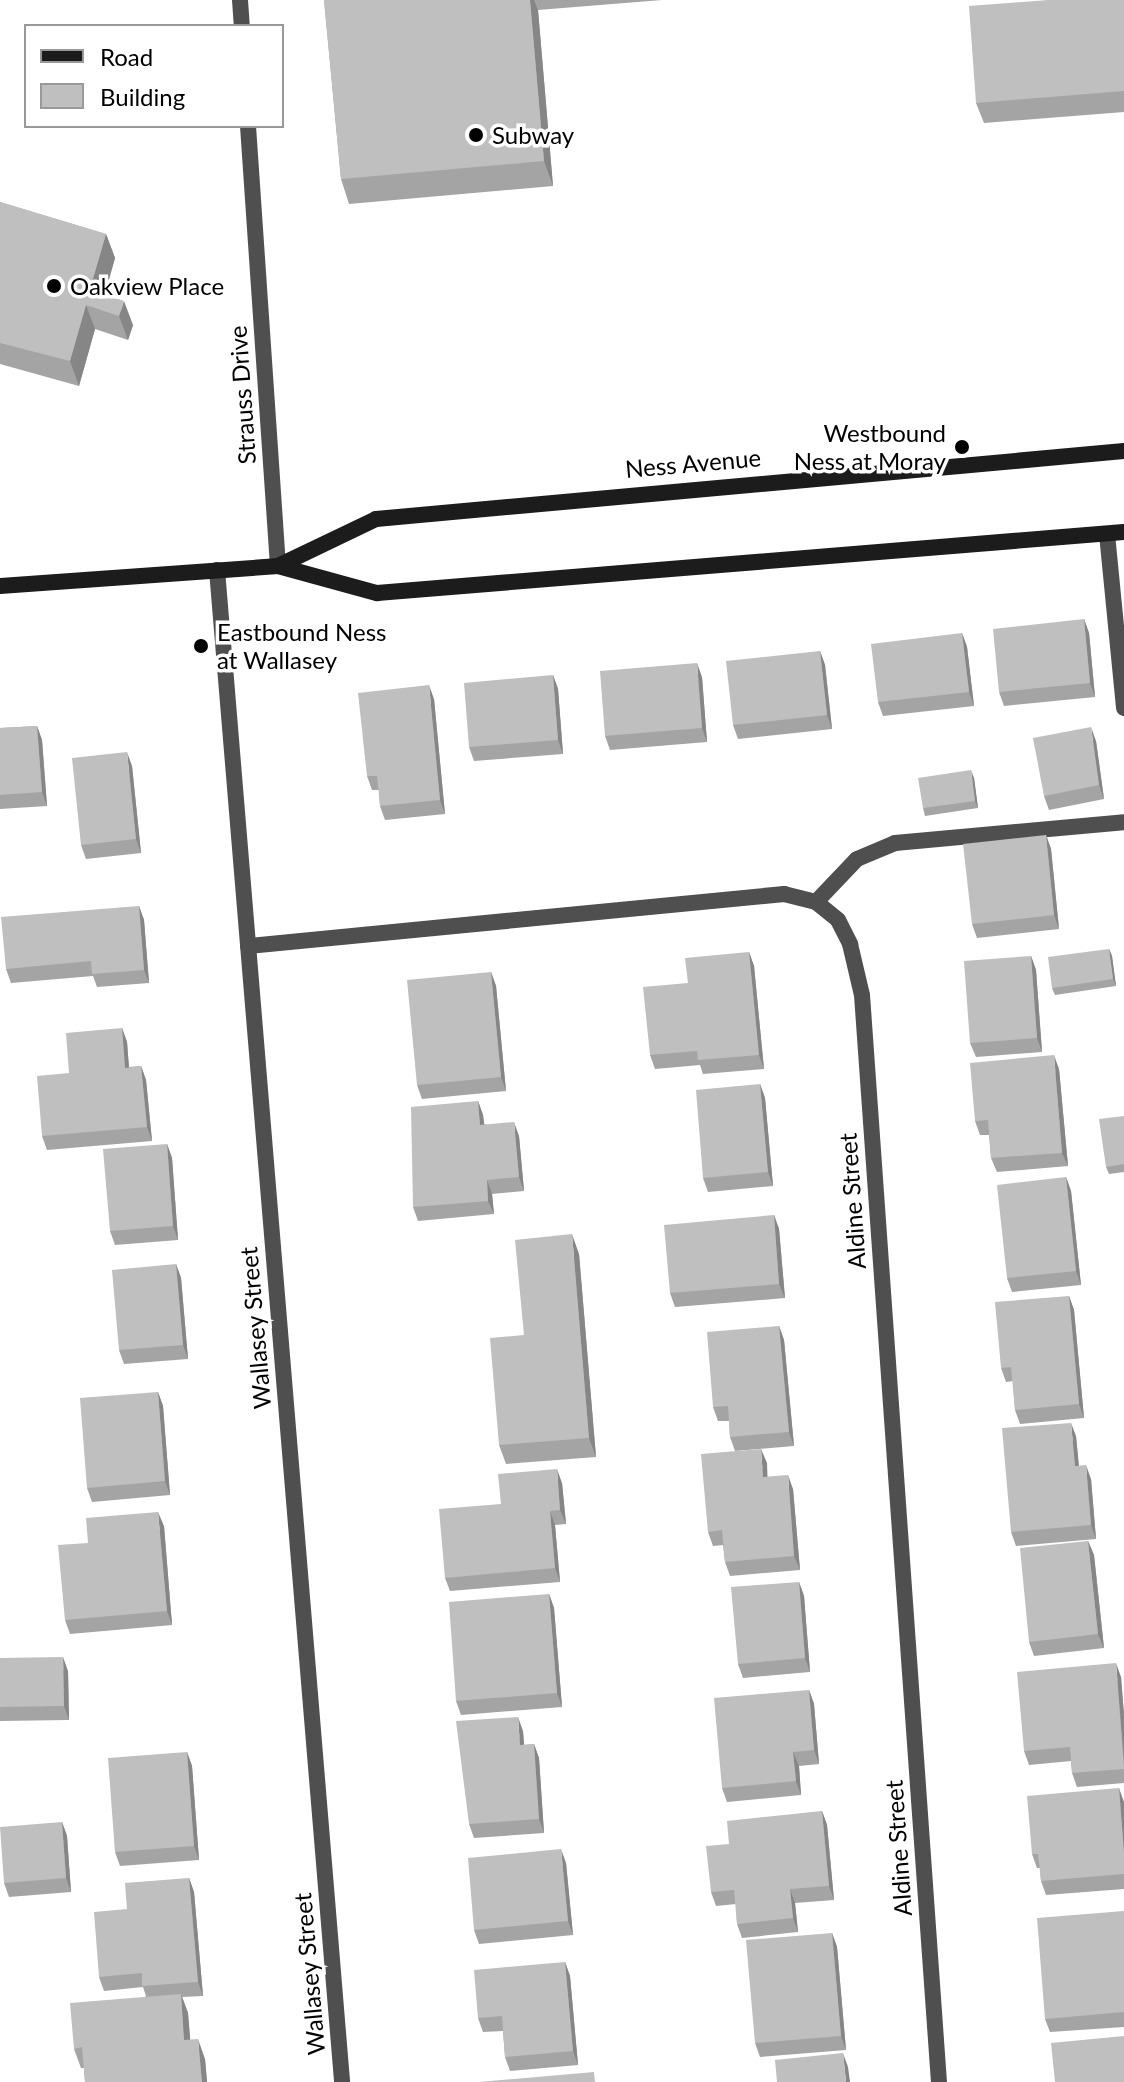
<!DOCTYPE html>
<style>
body{margin:0}
#map{position:relative;width:1124px;height:2082px;overflow:hidden;background:#fff;font-family:Lato,sans-serif}
div>[style]{position:absolute}
[style*='--x']{left:calc(var(--x)*1px);top:calc(var(--y)*1px);width:calc(var(--w)*1px);rotate:calc(var(--a)*1deg)}
.lane>*{height:16px;margin:-8px;padding:0 8px;transform-origin:8px;border-radius:8px;background:#4f4f4f}
.street>*{height:16px;margin:-8px;padding:0 8px;transform-origin:8px;border-radius:8px;background:#4f4f4f}
.secondary>*{height:16px;margin:-8px;padding:0 8px;transform-origin:8px;border-radius:8px;background:#1c1c1c}
.wall>*{inset:0;background:#a4a4a4}
.shaded-wall>*{inset:0;background:#868686}
.building>*{inset:0;background:#bfbfbf}
.dots>*{width:22px;height:22px;translate:-50% -50%;box-sizing:border-box;border:4px solid #fff;border-radius:50%}
span{translate:-50% -50%;white-space:nowrap;text-align:center;line-height:1.15;-webkit-text-stroke:7px #fff;paint-order:stroke}
.poi-label{font-size:24px;color:#000}
.left{translate:0 -50%;text-align:left}
.right{translate:-100% -50%;text-align:right}
.street-label{font-size:24px;color:#000}
.legend{position:absolute;left:24px;top:24px;width:260px;height:104px;box-sizing:border-box;background:#fff;border:2px solid #999;margin:0;padding:10px 14px;list-style:none;font-size:24px;color:#000}
.legend li{display:flex;align-items:center;gap:16px;height:40px}
.legend b{width:40px;border:2px solid #999}
</style>
<div id="map">
<div class="lane">
<i style="--x:1107;--y:534;--w:175;--a:84.4"></i>
<i style="--x:816;--y:902;--w:59;--a:-46.4"></i>
<i style="--x:857;--y:859;--w:41;--a:-22.8"></i>
<i style="--x:895;--y:843;--w:230;--a:-5.2"></i>
</div>
<div class="street">
<i style="--x:240;--y:0;--w:26;--a:86"></i>
<i style="--x:248;--y:126;--w:441;--a:86.1"></i>
<i style="--x:217;--y:570;--w:1517;--a:85.27"></i>
<i style="--x:248;--y:946;--w:539;--a:-5.54"></i>
<i style="--x:784;--y:894;--w:33;--a:14"></i>
<i style="--x:816;--y:902;--w:28;--a:39"></i>
<i style="--x:838;--y:920;--w:27;--a:63"></i>
<i style="--x:850;--y:944;--w:52;--a:76.8"></i>
<i style="--x:862;--y:995;--w:1090;--a:85.95"></i>
</div>
<div class="secondary">
<i style="--x:278;--y:566;--w:109;--a:-25.6"></i>
<i style="--x:376;--y:519;--w:751;--a:-5.19"></i>
<i style="--x:0;--y:586;--w:279;--a:-4.1"></i>
<i style="--x:278;--y:566;--w:103;--a:15.3"></i>
<i style="--x:377;--y:593;--w:749;--a:-4.67"></i>
</div>
<div class="wall">
<i style="clip-path:polygon(324px 0,662px 0,538px 10px,553px 186px,349px 204px,341px 179px)"></i>
<i style="clip-path:polygon(1124px 0,1124px 112px,984px 123px,976px 103px)"></i>
<i style="clip-path:polygon(0 202px,106px 234px,115px 258px,105px 294px,133px 325px,128px 340px,95px 329px,79px 386px,0 364px)"></i>
<i style="clip-path:polygon(1084px 619px,1089px 633px,1095px 697px,1004px 706px,999px 692px)"></i>
<i style="clip-path:polygon(962px 633px,967px 647px,974px 706px,883px 716px,878px 702px)"></i>
<i style="clip-path:polygon(820px 651px,825px 665px,832px 729px,738px 739px,733px 725px)"></i>
<i style="clip-path:polygon(553px 675px,558px 689px,563px 754px,474px 761px,469px 747px)"></i>
<i style="clip-path:polygon(702px 677px,707px 742px,610px 750px,605px 736px)"></i>
<i style="clip-path:polygon(434px 699px,445px 814px,385px 820px,380px 806px,379px 790px,372px 790px,367px 776px)"></i>
<i style="clip-path:polygon(37px 726px,42px 740px,47px 806px,0 809px,0 728px)"></i>
<i style="clip-path:polygon(1096px 741px,1104px 799px,1049px 810px,1044px 796px)"></i>
<i style="clip-path:polygon(132px 766px,141px 853px,86px 859px,81px 845px)"></i>
<i style="clip-path:polygon(974px 778px,978px 808px,925px 816px,923px 808px)"></i>
<i style="clip-path:polygon(1046px 835px,1051px 849px,1059px 929px,977px 938px,972px 924px)"></i>
<i style="clip-path:polygon(139px 906px,144px 920px,149px 983px,97px 987px,93px 976px,11px 983px,6px 969px)"></i>
<i style="clip-path:polygon(1109px 949px,1112px 956px,1116px 986px,1055px 995px,1052px 988px)"></i>
<i style="clip-path:polygon(749px 952px,754px 966px,764px 1069px,703px 1074px,700px 1065px,655px 1069px,650px 1055px)"></i>
<i style="clip-path:polygon(1031px 956px,1036px 970px,1042px 1052px,976px 1057px,970px 1043px)"></i>
<i style="clip-path:polygon(491px 972px,496px 986px,506px 1091px,422px 1099px,417px 1085px)"></i>
<i style="clip-path:polygon(122px 1028px,127px 1042px,129px 1067px,141px 1066px,146px 1080px,152px 1141px,47px 1150px,42px 1136px,69px 1073px)"></i>
<i style="clip-path:polygon(1059px 1069px,1068px 1166px,997px 1172px,991px 1158px,989px 1135px,980px 1135px,975px 1121px)"></i>
<i style="clip-path:polygon(760px 1084px,765px 1098px,773px 1186px,708px 1192px,703px 1178px)"></i>
<i style="clip-path:polygon(478px 1101px,483px 1115px,484px 1124px,519px 1136px,524px 1191px,492px 1194px,494px 1214px,418px 1221px,413px 1207px)"></i>
<i style="clip-path:polygon(1124px 1116px,1124px 1172px,1109px 1174px,1106px 1167px)"></i>
<i style="clip-path:polygon(167px 1144px,172px 1158px,178px 1240px,115px 1245px,110px 1231px)"></i>
<i style="clip-path:polygon(1066px 1177px,1071px 1191px,1081px 1285px,1012px 1292px,1007px 1278px)"></i>
<i style="clip-path:polygon(774px 1215px,779px 1229px,785px 1298px,675px 1307px,670px 1293px)"></i>
<i style="clip-path:polygon(579px 1254px,596px 1457px,506px 1464px,499px 1445px,524px 1335px)"></i>
<i style="clip-path:polygon(176px 1264px,181px 1278px,188px 1359px,124px 1364px,119px 1350px)"></i>
<i style="clip-path:polygon(1069px 1296px,1074px 1310px,1084px 1418px,1020px 1424px,1015px 1410px,1013px 1381px,1006px 1382px,1001px 1368px)"></i>
<i style="clip-path:polygon(779px 1326px,784px 1340px,794px 1446px,735px 1451px,730px 1437px,729px 1421px,718px 1421px,713px 1407px)"></i>
<i style="clip-path:polygon(158px 1392px,163px 1406px,170px 1495px,92px 1502px,87px 1488px)"></i>
<i style="clip-path:polygon(1076px 1436px,1079px 1466px,1091px 1479px,1096px 1539px,1016px 1546px,1011px 1532px)"></i>
<i style="clip-path:polygon(767px 1463px,767px 1477px,793px 1489px,800px 1570px,730px 1576px,725px 1562px,723px 1545px,713px 1546px,708px 1532px)"></i>
<i style="clip-path:polygon(562px 1483px,566px 1524px,555px 1525px,560px 1582px,450px 1591px,445px 1578px,501px 1504px)"></i>
<i style="clip-path:polygon(164px 1526px,172px 1625px,70px 1634px,65px 1620px)"></i>
<i style="clip-path:polygon(1088px 1541px,1094px 1555px,1104px 1648px,1034px 1656px,1029px 1642px)"></i>
<i style="clip-path:polygon(799px 1582px,804px 1596px,810px 1672px,743px 1678px,738px 1664px)"></i>
<i style="clip-path:polygon(549px 1594px,554px 1608px,562px 1707px,461px 1715px,456px 1701px)"></i>
<i style="clip-path:polygon(0 1658px,68px 1671px,69px 1720px,0 1721px)"></i>
<i style="clip-path:polygon(1121px 1677px,1124px 1715px,1124px 1783px,1077px 1787px,1072px 1773px,1071px 1761px,1029px 1765px,1024px 1751px)"></i>
<i style="clip-path:polygon(809px 1690px,814px 1704px,819px 1764px,799px 1766px,801px 1795px,727px 1802px,722px 1788px)"></i>
<i style="clip-path:polygon(523px 1731px,524px 1745px,534px 1744px,539px 1758px,544px 1833px,474px 1838px,469px 1824px)"></i>
<i style="clip-path:polygon(187px 1752px,192px 1766px,199px 1860px,120px 1866px,115px 1852px)"></i>
<i style="clip-path:polygon(1119px 1788px,1124px 1807px,1124px 1889px,1046px 1895px,1041px 1881px,1040px 1868px,1037px 1868px,1032px 1854px)"></i>
<i style="clip-path:polygon(822px 1811px,827px 1825px,834px 1900px,795px 1903px,798px 1932px,742px 1938px,737px 1924px,736px 1904px,716px 1906px,711px 1892px,729px 1844px)"></i>
<i style="clip-path:polygon(62px 1822px,67px 1836px,71px 1892px,9px 1897px,4px 1883px)"></i>
<i style="clip-path:polygon(566px 1863px,573px 1935px,479px 1944px,474px 1930px)"></i>
<i style="clip-path:polygon(189px 1878px,194px 1892px,203px 1996px,182px 1997px,188px 2013px,190px 2040px,205px 2059px,207px 2082px,85px 2082px,84px 2068px,81px 2068px,74px 2049px,146px 1996px,143px 1987px,104px 1991px,99px 1977px,127px 1909px)"></i>
<i style="clip-path:polygon(1124px 1911px,1124px 2027px,1050px 2032px,1045px 2019px)"></i>
<i style="clip-path:polygon(832px 1933px,837px 1947px,846px 2050px,760px 2057px,755px 2043px)"></i>
<i style="clip-path:polygon(565px 1962px,570px 1976px,578px 2065px,510px 2071px,505px 2057px,503px 2031px,483px 2032px,478px 2018px)"></i>
</div>
<div class="shaded-wall">
<i style="clip-path:polygon(530px 0,534px 0,538px 10px,553px 186px,544px 161px)"></i>
<i style="clip-path:polygon(106px 234px,115px 258px,100px 310px,90px 289px)"></i>
<i style="clip-path:polygon(124px 301px,133px 325px,128px 340px,119px 316px)"></i>
<i style="clip-path:polygon(86px 305px,95px 329px,79px 386px,70px 361px)"></i>
<i style="clip-path:polygon(1084px 619px,1089px 633px,1095px 697px,1090px 683px)"></i>
<i style="clip-path:polygon(962px 633px,967px 647px,974px 706px,969px 692px)"></i>
<i style="clip-path:polygon(820px 651px,825px 665px,832px 729px,827px 715px)"></i>
<i style="clip-path:polygon(697px 663px,702px 677px,707px 742px,702px 728px)"></i>
<i style="clip-path:polygon(553px 675px,558px 689px,563px 754px,558px 740px)"></i>
<i style="clip-path:polygon(429px 685px,434px 699px,445px 814px,440px 800px)"></i>
<i style="clip-path:polygon(37px 726px,42px 740px,47px 806px,42px 792px)"></i>
<i style="clip-path:polygon(1091px 727px,1096px 741px,1104px 799px,1099px 785px)"></i>
<i style="clip-path:polygon(127px 752px,132px 766px,141px 853px,136px 839px)"></i>
<i style="clip-path:polygon(971px 770px,974px 778px,978px 808px,975px 801px)"></i>
<i style="clip-path:polygon(1046px 835px,1051px 849px,1059px 929px,1054px 915px)"></i>
<i style="clip-path:polygon(139px 906px,144px 920px,149px 983px,144px 970px)"></i>
<i style="clip-path:polygon(1109px 949px,1112px 956px,1116px 986px,1113px 979px)"></i>
<i style="clip-path:polygon(749px 952px,754px 966px,764px 1069px,759px 1055px)"></i>
<i style="clip-path:polygon(1031px 956px,1036px 970px,1042px 1052px,1037px 1038px)"></i>
<i style="clip-path:polygon(491px 972px,496px 986px,506px 1091px,501px 1077px)"></i>
<i style="clip-path:polygon(122px 1028px,127px 1042px,130px 1082px,125px 1068px)"></i>
<i style="clip-path:polygon(1054px 1055px,1059px 1069px,1068px 1166px,1062px 1153px)"></i>
<i style="clip-path:polygon(141px 1066px,146px 1080px,152px 1141px,147px 1127px)"></i>
<i style="clip-path:polygon(760px 1084px,765px 1098px,773px 1186px,768px 1172px)"></i>
<i style="clip-path:polygon(478px 1101px,483px 1115px,486px 1139px,480px 1125px)"></i>
<i style="clip-path:polygon(514px 1122px,519px 1136px,524px 1191px,519px 1177px)"></i>
<i style="clip-path:polygon(167px 1144px,172px 1158px,178px 1240px,173px 1226px)"></i>
<i style="clip-path:polygon(1066px 1177px,1071px 1191px,1081px 1285px,1076px 1271px)"></i>
<i style="clip-path:polygon(487px 1180px,492px 1194px,494px 1214px,488px 1201px)"></i>
<i style="clip-path:polygon(774px 1215px,779px 1229px,785px 1298px,779px 1284px)"></i>
<i style="clip-path:polygon(572px 1234px,579px 1254px,596px 1457px,589px 1438px)"></i>
<i style="clip-path:polygon(176px 1264px,181px 1278px,188px 1359px,183px 1345px)"></i>
<i style="clip-path:polygon(1069px 1296px,1074px 1310px,1084px 1418px,1079px 1404px)"></i>
<i style="clip-path:polygon(779px 1326px,784px 1340px,794px 1446px,789px 1432px)"></i>
<i style="clip-path:polygon(158px 1392px,163px 1406px,170px 1495px,165px 1481px)"></i>
<i style="clip-path:polygon(1071px 1423px,1076px 1436px,1080px 1480px,1075px 1466px)"></i>
<i style="clip-path:polygon(761px 1449px,767px 1463px,768px 1491px,763px 1477px)"></i>
<i style="clip-path:polygon(1086px 1465px,1091px 1479px,1096px 1539px,1091px 1525px)"></i>
<i style="clip-path:polygon(557px 1469px,562px 1483px,566px 1524px,560px 1510px)"></i>
<i style="clip-path:polygon(788px 1475px,793px 1489px,800px 1570px,794px 1556px)"></i>
<i style="clip-path:polygon(550px 1511px,555px 1525px,560px 1582px,555px 1568px)"></i>
<i style="clip-path:polygon(158px 1512px,164px 1526px,172px 1625px,167px 1611px)"></i>
<i style="clip-path:polygon(1088px 1541px,1094px 1555px,1104px 1648px,1098px 1634px)"></i>
<i style="clip-path:polygon(799px 1582px,804px 1596px,810px 1672px,805px 1658px)"></i>
<i style="clip-path:polygon(549px 1594px,554px 1608px,562px 1707px,557px 1693px)"></i>
<i style="clip-path:polygon(63px 1657px,68px 1671px,69px 1720px,64px 1706px)"></i>
<i style="clip-path:polygon(1116px 1663px,1121px 1677px,1124px 1715px,1124px 1760px)"></i>
<i style="clip-path:polygon(809px 1690px,814px 1704px,819px 1764px,814px 1750px)"></i>
<i style="clip-path:polygon(518px 1717px,523px 1731px,525px 1759px,520px 1745px)"></i>
<i style="clip-path:polygon(534px 1744px,539px 1758px,544px 1833px,539px 1819px)"></i>
<i style="clip-path:polygon(187px 1752px,192px 1766px,199px 1860px,194px 1846px)"></i>
<i style="clip-path:polygon(793px 1752px,799px 1766px,801px 1795px,796px 1781px)"></i>
<i style="clip-path:polygon(1119px 1788px,1124px 1802px,1124px 1853px)"></i>
<i style="clip-path:polygon(822px 1811px,827px 1825px,834px 1900px,829px 1886px)"></i>
<i style="clip-path:polygon(62px 1822px,67px 1836px,71px 1892px,66px 1878px)"></i>
<i style="clip-path:polygon(561px 1849px,566px 1863px,573px 1935px,568px 1921px)"></i>
<i style="clip-path:polygon(189px 1878px,194px 1892px,203px 1996px,198px 1982px)"></i>
<i style="clip-path:polygon(790px 1889px,795px 1903px,798px 1932px,793px 1918px)"></i>
<i style="clip-path:polygon(832px 1933px,837px 1947px,846px 2050px,841px 2036px)"></i>
<i style="clip-path:polygon(565px 1962px,570px 1976px,578px 2065px,573px 2051px)"></i>
<i style="clip-path:polygon(181px 1994px,188px 2013px,192px 2060px,184px 2040px)"></i>
<i style="clip-path:polygon(198px 2039px,205px 2059px,207px 2082px,202px 2082px)"></i>
<i style="clip-path:polygon(843px 2053px,848px 2067px,850px 2082px,846px 2082px)"></i>
</div>
<div class="building">
<i style="clip-path:polygon(324px 0,530px 0,544px 161px,341px 179px)"></i>
<i style="clip-path:polygon(1048px 0,1124px 0,1124px 91px,976px 103px,969px 6px)"></i>
<i style="clip-path:polygon(0 202px,106px 234px,90px 289px,124px 301px,119px 316px,86px 305px,70px 361px,0 343px)"></i>
<i style="clip-path:polygon(1084px 619px,1090px 683px,999px 692px,993px 629px)"></i>
<i style="clip-path:polygon(962px 633px,969px 692px,878px 702px,871px 644px)"></i>
<i style="clip-path:polygon(820px 651px,827px 715px,733px 725px,726px 661px)"></i>
<i style="clip-path:polygon(697px 663px,702px 728px,605px 736px,600px 671px)"></i>
<i style="clip-path:polygon(553px 675px,558px 740px,469px 747px,464px 683px)"></i>
<i style="clip-path:polygon(429px 685px,440px 800px,380px 806px,377px 776px,367px 776px,358px 693px)"></i>
<i style="clip-path:polygon(37px 726px,42px 792px,0 795px,0 728px)"></i>
<i style="clip-path:polygon(1091px 727px,1099px 785px,1044px 796px,1033px 738px)"></i>
<i style="clip-path:polygon(127px 752px,136px 839px,81px 845px,72px 758px)"></i>
<i style="clip-path:polygon(971px 770px,975px 801px,923px 808px,918px 778px)"></i>
<i style="clip-path:polygon(1046px 835px,1054px 915px,972px 924px,963px 844px)"></i>
<i style="clip-path:polygon(139px 906px,144px 970px,92px 974px,91px 961px,6px 969px,1px 917px)"></i>
<i style="clip-path:polygon(1109px 949px,1113px 979px,1052px 988px,1048px 957px)"></i>
<i style="clip-path:polygon(749px 952px,759px 1055px,698px 1060px,697px 1051px,650px 1055px,643px 987px,688px 983px,685px 958px)"></i>
<i style="clip-path:polygon(1031px 956px,1037px 1038px,970px 1043px,964px 961px)"></i>
<i style="clip-path:polygon(491px 972px,501px 1077px,417px 1085px,407px 980px)"></i>
<i style="clip-path:polygon(122px 1028px,125px 1068px,141px 1066px,147px 1127px,42px 1136px,37px 1076px,69px 1073px,66px 1033px)"></i>
<i style="clip-path:polygon(1054px 1055px,1062px 1153px,991px 1158px,988px 1120px,975px 1121px,970px 1063px)"></i>
<i style="clip-path:polygon(760px 1084px,768px 1172px,703px 1178px,696px 1090px)"></i>
<i style="clip-path:polygon(478px 1101px,480px 1125px,514px 1122px,519px 1177px,487px 1180px,488px 1201px,413px 1207px,411px 1107px)"></i>
<i style="clip-path:polygon(1124px 1116px,1124px 1164px,1106px 1167px,1099px 1119px)"></i>
<i style="clip-path:polygon(167px 1144px,173px 1226px,110px 1231px,103px 1149px)"></i>
<i style="clip-path:polygon(1066px 1177px,1076px 1271px,1007px 1278px,997px 1185px)"></i>
<i style="clip-path:polygon(774px 1215px,779px 1284px,670px 1293px,664px 1225px)"></i>
<i style="clip-path:polygon(572px 1234px,589px 1438px,499px 1445px,490px 1338px,524px 1335px,515px 1240px)"></i>
<i style="clip-path:polygon(176px 1264px,183px 1345px,119px 1350px,112px 1270px)"></i>
<i style="clip-path:polygon(1069px 1296px,1079px 1404px,1015px 1410px,1011px 1367px,1001px 1368px,995px 1302px)"></i>
<i style="clip-path:polygon(779px 1326px,789px 1432px,730px 1437px,728px 1406px,713px 1407px,707px 1332px)"></i>
<i style="clip-path:polygon(158px 1392px,165px 1481px,87px 1488px,80px 1398px)"></i>
<i style="clip-path:polygon(1071px 1423px,1075px 1466px,1086px 1465px,1091px 1525px,1011px 1532px,1002px 1428px)"></i>
<i style="clip-path:polygon(761px 1449px,763px 1477px,788px 1475px,794px 1556px,725px 1562px,722px 1530px,708px 1532px,701px 1454px)"></i>
<i style="clip-path:polygon(557px 1469px,560px 1510px,550px 1511px,555px 1568px,445px 1578px,439px 1509px,501px 1504px,498px 1474px)"></i>
<i style="clip-path:polygon(158px 1512px,167px 1611px,65px 1620px,58px 1545px,88px 1543px,86px 1518px)"></i>
<i style="clip-path:polygon(1088px 1541px,1098px 1634px,1029px 1642px,1020px 1548px)"></i>
<i style="clip-path:polygon(799px 1582px,805px 1658px,738px 1664px,731px 1587px)"></i>
<i style="clip-path:polygon(549px 1594px,557px 1693px,456px 1701px,449px 1602px)"></i>
<i style="clip-path:polygon(63px 1657px,64px 1706px,0 1707px,0 1658px)"></i>
<i style="clip-path:polygon(1116px 1663px,1124px 1769px,1072px 1773px,1070px 1747px,1024px 1751px,1017px 1672px)"></i>
<i style="clip-path:polygon(809px 1690px,814px 1750px,793px 1752px,796px 1781px,722px 1788px,714px 1698px)"></i>
<i style="clip-path:polygon(518px 1717px,520px 1745px,534px 1744px,539px 1819px,469px 1824px,456px 1721px)"></i>
<i style="clip-path:polygon(187px 1752px,194px 1846px,115px 1852px,108px 1758px)"></i>
<i style="clip-path:polygon(1119px 1788px,1124px 1853px,1124px 1874px,1041px 1881px,1038px 1854px,1032px 1854px,1027px 1796px)"></i>
<i style="clip-path:polygon(822px 1811px,829px 1886px,790px 1889px,793px 1918px,737px 1924px,734px 1890px,711px 1892px,706px 1846px,729px 1844px,727px 1821px)"></i>
<i style="clip-path:polygon(62px 1822px,66px 1878px,4px 1883px,0 1827px)"></i>
<i style="clip-path:polygon(561px 1849px,568px 1921px,474px 1930px,468px 1858px)"></i>
<i style="clip-path:polygon(189px 1878px,198px 1982px,142px 1986px,142px 1973px,99px 1977px,94px 1912px,127px 1909px,125px 1883px)"></i>
<i style="clip-path:polygon(1124px 1911px,1124px 2012px,1045px 2019px,1037px 1918px)"></i>
<i style="clip-path:polygon(832px 1933px,841px 2036px,755px 2043px,746px 1940px)"></i>
<i style="clip-path:polygon(565px 1962px,573px 2051px,505px 2057px,502px 2016px,478px 2018px,474px 1970px)"></i>
<i style="clip-path:polygon(181px 1994px,184px 2040px,198px 2039px,202px 2082px,85px 2082px,82px 2047px,74px 2049px,70px 2003px)"></i>
<i style="clip-path:polygon(1124px 2036px,1124px 2082px,1055px 2082px,1051px 2043px)"></i>
<i style="clip-path:polygon(843px 2053px,846px 2082px,777px 2082px,775px 2060px)"></i>
<i style="clip-path:polygon(594px 2072px,595px 2082px,479px 2082px)"></i>
</div>
<div class="dots">
<i style="left:476px;top:135px;background:#000"></i>
<i style="left:54px;top:286px;background:#000"></i>
<i style="left:962px;top:447px;background:#000"></i>
<i style="left:201px;top:646px;background:#000"></i>
</div>
<div class="poi-label">
<span class="left" style="left:492px;top:135px">Subway</span>
<span class="left" style="left:70px;top:286px">Oakview Place</span>
<span class="right" style="left:946px;top:447px">Westbound<br>Ness at Moray</span>
<span class="left" style="left:217px;top:646px">Eastbound Ness<br>at Wallasey</span>
</div>
<div class="street-label">
<span style="left:242px;top:395px;rotate:-94deg">Strauss Drive</span>
<span style="left:693px;top:463px;rotate:-5deg">Ness Avenue</span>
<span style="left:852px;top:1201px;rotate:-94deg">Aldine Street</span>
<span style="left:255px;top:1328px;rotate:-95deg">Wallasey Street</span>
<span style="left:898px;top:1848px;rotate:-94deg">Aldine Street</span>
<span style="left:309px;top:1974px;rotate:-95deg">Wallasey Street</span>
</div>
<ul class="legend">
<li><b style="height:10px;background:#1c1c1c"></b>Road</li>
<li><b style="height:22px;background:#bfbfbf"></b>Building</li>
</ul>
</div>
